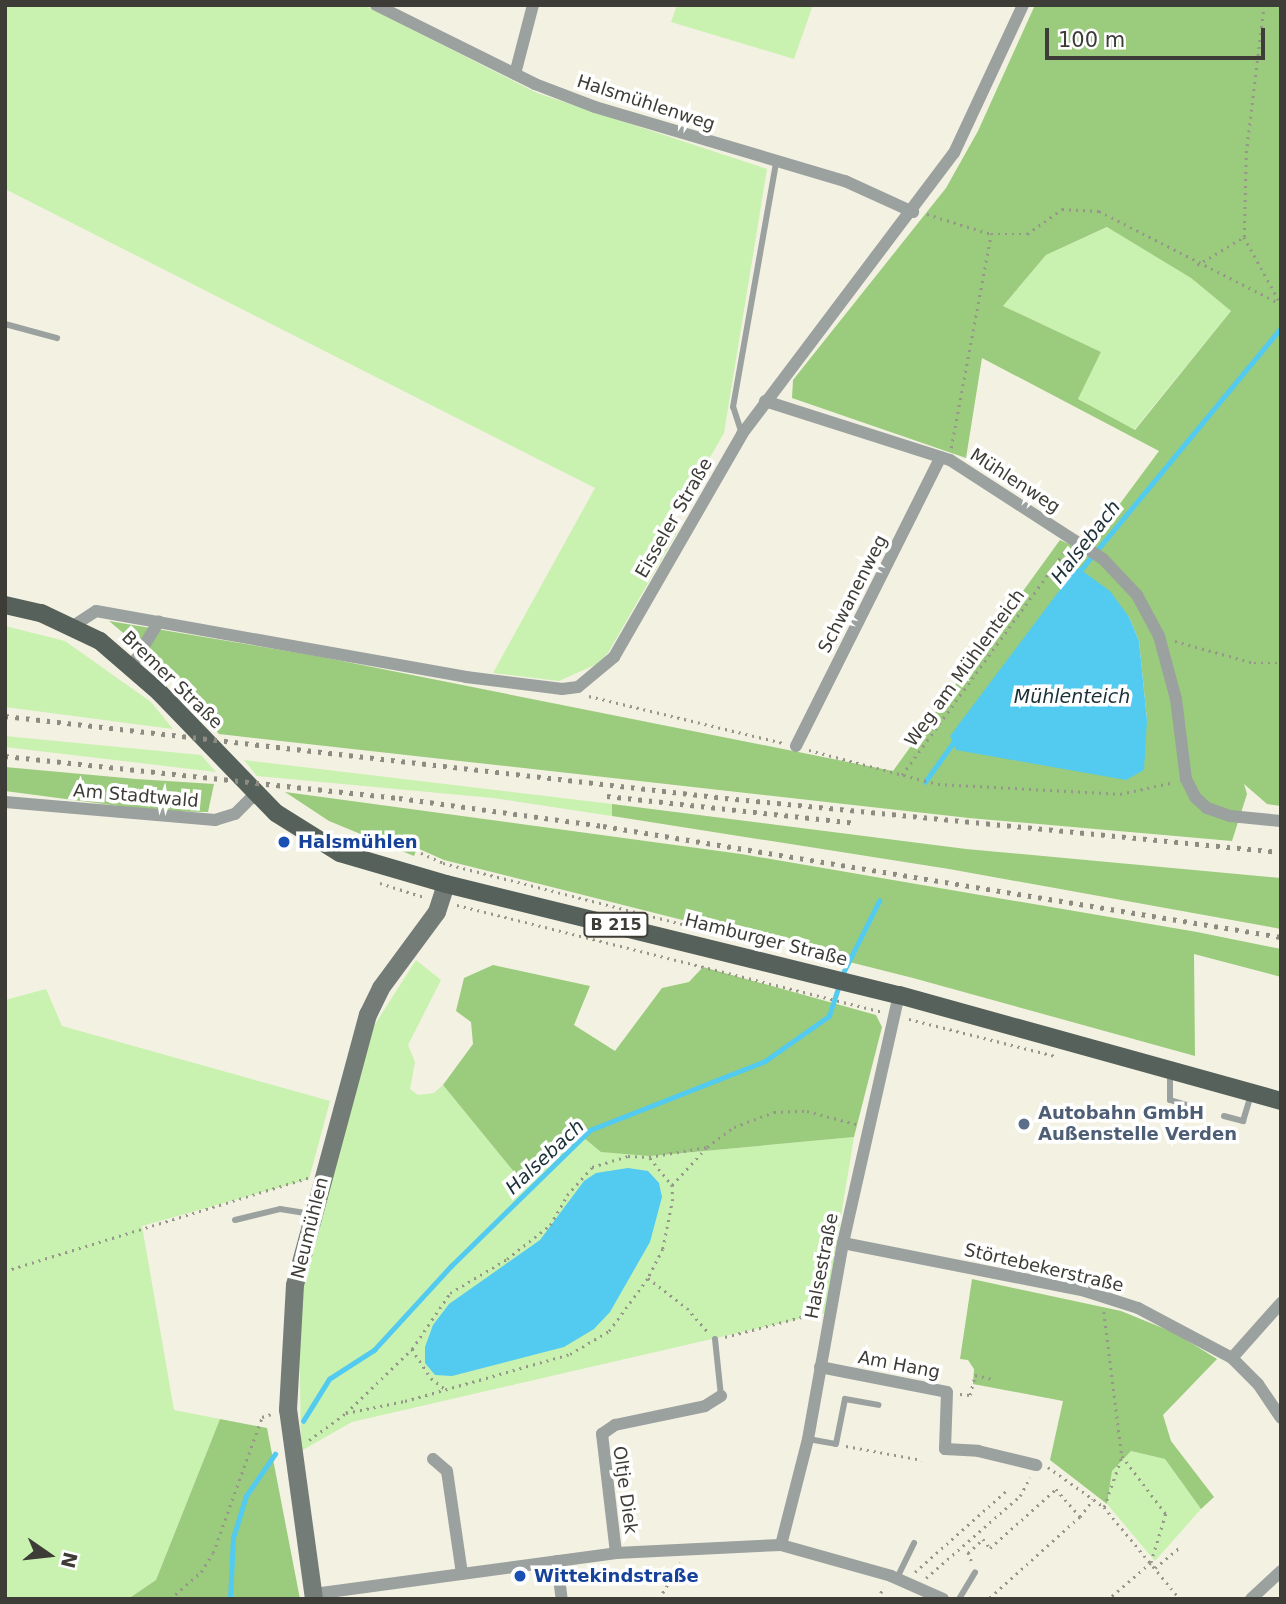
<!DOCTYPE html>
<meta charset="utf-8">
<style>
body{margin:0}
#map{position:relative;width:1286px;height:1604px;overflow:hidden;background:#f3f1e2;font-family:"DejaVu Sans",sans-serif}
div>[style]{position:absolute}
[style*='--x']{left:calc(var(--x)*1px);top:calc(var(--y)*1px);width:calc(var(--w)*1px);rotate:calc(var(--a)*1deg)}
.green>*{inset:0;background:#c9f1b0}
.forest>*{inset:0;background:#9bcb7c}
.water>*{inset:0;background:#53caf0}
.stream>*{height:4.5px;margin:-2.25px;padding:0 2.25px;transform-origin:2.25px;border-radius:2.25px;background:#53caf0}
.path>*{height:2.5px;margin-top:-1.25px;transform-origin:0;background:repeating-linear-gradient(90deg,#97968b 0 2px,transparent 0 7px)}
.lane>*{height:6px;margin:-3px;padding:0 3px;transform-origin:3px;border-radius:3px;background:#9ba19e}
.street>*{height:12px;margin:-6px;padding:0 6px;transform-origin:6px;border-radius:6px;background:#9ba19e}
.secondary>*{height:18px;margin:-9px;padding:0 9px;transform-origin:9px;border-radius:9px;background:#737c76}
.primary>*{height:18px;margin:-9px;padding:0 9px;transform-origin:9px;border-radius:9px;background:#56615b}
.rail>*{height:4.5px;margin-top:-2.25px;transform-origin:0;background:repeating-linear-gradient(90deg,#8e8c82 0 3.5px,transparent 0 10.5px)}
.dots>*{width:19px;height:19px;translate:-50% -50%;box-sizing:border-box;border:4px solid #fff;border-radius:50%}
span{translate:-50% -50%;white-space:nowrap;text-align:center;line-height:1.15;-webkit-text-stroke:7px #fff;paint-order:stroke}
.shield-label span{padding:2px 5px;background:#fff;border:2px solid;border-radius:5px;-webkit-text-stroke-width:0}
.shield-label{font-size:16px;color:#3d3c36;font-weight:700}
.street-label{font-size:18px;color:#3d3c36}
.transit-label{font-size:18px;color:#164399;font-weight:700}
.left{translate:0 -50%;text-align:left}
.service-label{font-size:18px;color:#4e5e75;font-weight:700}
.water-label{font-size:19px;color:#1b2f36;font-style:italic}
.frame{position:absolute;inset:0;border:7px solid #3d3c36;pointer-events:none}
.north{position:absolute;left:14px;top:1520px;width:70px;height:70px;-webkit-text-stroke:5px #fff;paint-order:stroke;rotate:104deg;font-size:19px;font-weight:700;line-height:28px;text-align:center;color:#3d3c36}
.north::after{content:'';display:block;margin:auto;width:24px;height:32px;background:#3d3c36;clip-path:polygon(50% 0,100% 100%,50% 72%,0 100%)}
.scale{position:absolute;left:1045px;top:28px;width:220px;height:32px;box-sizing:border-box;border:4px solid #3d3c36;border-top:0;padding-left:9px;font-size:21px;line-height:24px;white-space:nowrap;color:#3d3c36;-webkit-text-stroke:5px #fff;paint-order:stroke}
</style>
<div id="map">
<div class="green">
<i style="clip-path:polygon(5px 5px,364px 5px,537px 93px,767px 169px,724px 433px,671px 525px,679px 529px,608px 653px,597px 664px,559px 681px,493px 673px,595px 488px,5px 189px)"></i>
<i style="clip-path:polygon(677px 5px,813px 5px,794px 59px,671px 22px)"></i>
<i style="clip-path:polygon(1108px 227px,1191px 278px,1231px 311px,1134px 430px,1078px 399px,1101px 352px,1003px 306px,1046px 255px)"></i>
<i style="clip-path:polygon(5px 626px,65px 641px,151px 702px,173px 729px,5px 707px)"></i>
<i style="clip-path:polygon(5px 736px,201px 755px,216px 772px,5px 747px)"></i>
<i style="clip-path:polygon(244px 760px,612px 804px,612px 816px,493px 798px,257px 776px)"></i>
<i style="clip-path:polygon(416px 960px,441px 980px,408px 1045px,415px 1062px,410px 1089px,418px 1095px,434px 1093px,443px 1085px,524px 1184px,577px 1132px,650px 1156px,854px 1137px,825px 1313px,352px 1422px,301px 1451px,299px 1307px,310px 1242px,370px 1032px)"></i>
<i style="clip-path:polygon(46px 989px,62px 1026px,330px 1101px,309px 1179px,142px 1226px,174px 1410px,220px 1419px,156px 1580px,128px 1599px,5px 1598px,5px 1000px)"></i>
<i style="clip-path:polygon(1131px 1451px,1165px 1459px,1201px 1509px,1155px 1561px,1107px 1504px,1112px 1471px)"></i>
</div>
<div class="forest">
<i style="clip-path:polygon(evenodd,1035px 5px,1281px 5px,1281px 806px,1267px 804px,1244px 784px,1247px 794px,1232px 841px,969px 818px,219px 734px,159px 663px,109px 621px,317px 656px,893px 771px,1060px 540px,1085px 551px,1159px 451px,982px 358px,966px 458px,792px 398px,793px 380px,946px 188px,978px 131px,1035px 5px,1107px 227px,1191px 278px,1231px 311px,1135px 430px,1078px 399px,1101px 352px,1003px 306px,1046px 255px,1107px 227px,1035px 5px,1077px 568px,1129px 617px,1139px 641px,1147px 720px,1068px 581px,1077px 568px)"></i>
<i style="clip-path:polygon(5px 767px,136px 779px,214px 784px,208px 812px,157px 811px,5px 791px)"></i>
<i style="clip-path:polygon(285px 792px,741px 854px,1197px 932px,1281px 949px,1281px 977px,1194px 954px,1195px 1056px,913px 978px,444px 860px,417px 848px,414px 856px,329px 821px)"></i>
<i style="clip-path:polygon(612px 804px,966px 849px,1281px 878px,1281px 929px,949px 869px,612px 816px)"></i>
<i style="clip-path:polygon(493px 965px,590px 986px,574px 1025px,615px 1051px,662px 988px,689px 982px,703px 967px,876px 1015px,882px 1027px,854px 1137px,650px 1156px,601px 1152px,577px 1132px,524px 1184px,443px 1085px,473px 1044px,471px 1022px,456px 1011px,464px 978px)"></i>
<i style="clip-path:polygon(972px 1279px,1121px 1311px,1175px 1333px,1217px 1359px,1163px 1415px,1171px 1441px,1214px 1497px,1201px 1509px,1165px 1459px,1131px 1451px,1112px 1471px,1107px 1504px,1050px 1460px,1063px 1401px,973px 1384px,974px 1369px,968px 1360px,960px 1359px)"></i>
<i style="clip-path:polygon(220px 1419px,267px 1428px,300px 1599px,128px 1599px,156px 1580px)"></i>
</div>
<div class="water">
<i style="clip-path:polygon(1077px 567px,1110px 591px,1129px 617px,1139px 641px,1147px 720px,1144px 770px,1126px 780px,956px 750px,950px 736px)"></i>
<i style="clip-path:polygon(628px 1168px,648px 1171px,659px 1183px,662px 1197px,650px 1242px,610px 1312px,594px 1329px,564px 1347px,452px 1376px,435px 1375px,425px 1363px,425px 1347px,433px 1325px,449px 1304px,540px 1240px,584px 1181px,596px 1173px)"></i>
</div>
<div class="stream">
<i style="--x:1079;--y:572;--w:317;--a:-50.4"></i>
<i style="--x:925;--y:782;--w:52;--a:-54.5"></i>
<i style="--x:842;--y:975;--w:83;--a:-63.4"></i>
<i style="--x:303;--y:1421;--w:49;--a:-58.2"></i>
<i style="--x:329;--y:1379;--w:54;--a:-32.8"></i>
<i style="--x:374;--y:1350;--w:114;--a:-47.5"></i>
<i style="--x:451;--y:1266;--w:194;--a:-44.4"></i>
<i style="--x:590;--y:1130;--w:188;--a:-21.5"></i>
<i style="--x:765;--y:1061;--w:78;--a:-35.1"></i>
<i style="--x:829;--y:1016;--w:35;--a:-72"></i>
<i style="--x:230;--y:1599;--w:61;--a:-87.2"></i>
<i style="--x:233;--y:1538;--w:44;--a:-72.8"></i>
<i style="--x:246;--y:1496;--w:51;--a:-55.4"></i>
</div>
<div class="path">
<i style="--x:927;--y:214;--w:67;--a:17.4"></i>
<i style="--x:991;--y:234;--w:36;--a:0"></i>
<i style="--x:1027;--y:234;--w:43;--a:-35.5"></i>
<i style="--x:1062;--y:209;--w:37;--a:3"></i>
<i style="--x:1099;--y:211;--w:204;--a:27.1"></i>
<i style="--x:1244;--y:237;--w:84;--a:-88.6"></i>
<i style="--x:1246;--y:153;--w:149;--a:-83.1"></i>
<i style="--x:1197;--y:265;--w:55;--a:-30.8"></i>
<i style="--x:1244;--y:237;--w:77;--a:61.1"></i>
<i style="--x:951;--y:448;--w:218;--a:-79.4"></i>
<i style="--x:1175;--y:641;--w:82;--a:15.6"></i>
<i style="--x:1254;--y:663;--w:27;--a:0"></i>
<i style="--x:589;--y:696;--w:200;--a:13.6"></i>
<i style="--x:809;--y:750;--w:133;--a:14.8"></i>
<i style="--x:938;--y:784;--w:182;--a:3.1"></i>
<i style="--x:1120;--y:794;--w:56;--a:-12.3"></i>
<i style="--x:902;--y:775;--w:277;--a:-54"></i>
<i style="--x:421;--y:853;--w:24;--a:24"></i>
<i style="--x:443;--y:863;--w:260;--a:14.3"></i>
<i style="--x:380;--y:883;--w:46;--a:17.7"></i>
<i style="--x:457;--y:905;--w:438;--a:14.1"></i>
<i style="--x:909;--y:1019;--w:151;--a:14.2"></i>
<i style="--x:650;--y:1158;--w:35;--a:51"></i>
<i style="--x:672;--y:1185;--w:14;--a:86"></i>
<i style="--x:673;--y:1199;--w:51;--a:101.3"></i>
<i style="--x:663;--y:1249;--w:33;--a:117"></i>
<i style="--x:648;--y:1278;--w:49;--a:37.6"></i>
<i style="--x:687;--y:1308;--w:32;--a:49"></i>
<i style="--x:672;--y:1185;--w:52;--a:-47.4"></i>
<i style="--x:5;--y:1271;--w:317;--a:-17.1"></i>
<i style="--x:1104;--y:1312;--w:145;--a:82.9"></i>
<i style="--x:1122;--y:1456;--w:73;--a:52.8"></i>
<i style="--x:1166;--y:1514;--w:51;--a:107"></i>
<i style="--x:1151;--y:1563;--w:55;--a:139.4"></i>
<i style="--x:725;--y:1337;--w:95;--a:-14.6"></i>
<i style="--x:412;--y:1349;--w:35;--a:57"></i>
<i style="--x:431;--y:1378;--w:18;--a:38"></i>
<i style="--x:960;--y:1394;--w:10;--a:6"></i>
<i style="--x:970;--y:1395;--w:21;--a:-76"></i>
<i style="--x:975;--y:1375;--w:17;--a:13"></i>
<i style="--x:346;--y:1413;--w:92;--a:-44.1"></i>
<i style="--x:412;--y:1349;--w:68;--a:-55.8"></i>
<i style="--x:450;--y:1293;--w:66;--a:-30.8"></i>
<i style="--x:507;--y:1259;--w:55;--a:-38.3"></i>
<i style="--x:550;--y:1225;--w:34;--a:-60"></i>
<i style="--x:567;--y:1195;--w:38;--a:-48"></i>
<i style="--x:592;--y:1167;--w:38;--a:-17"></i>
<i style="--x:628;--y:1156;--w:21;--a:3"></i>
<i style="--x:649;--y:1157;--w:59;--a:-9.8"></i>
<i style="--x:707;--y:1147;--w:34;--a:-37"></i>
<i style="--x:734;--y:1127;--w:43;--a:-20.6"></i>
<i style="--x:774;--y:1112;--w:33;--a:-2"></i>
<i style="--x:807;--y:1111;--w:51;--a:14.9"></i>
<i style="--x:309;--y:1440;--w:46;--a:-36.1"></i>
<i style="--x:346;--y:1413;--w:60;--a:-11.5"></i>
<i style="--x:405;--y:1401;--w:172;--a:-15.9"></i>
<i style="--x:570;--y:1354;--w:45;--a:-30.5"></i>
<i style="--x:609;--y:1331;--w:66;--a:-53.7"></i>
<i style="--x:846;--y:1446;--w:77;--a:10.4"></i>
<i style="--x:1048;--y:1467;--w:69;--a:35.5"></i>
<i style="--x:1104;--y:1507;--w:119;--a:50.4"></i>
<i style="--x:1104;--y:1507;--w:54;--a:-70.6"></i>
<i style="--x:1080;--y:1517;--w:22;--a:-54"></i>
<i style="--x:971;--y:1561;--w:9;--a:-111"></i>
<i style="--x:968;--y:1553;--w:21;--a:-43"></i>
<i style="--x:983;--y:1539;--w:11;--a:52"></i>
<i style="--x:990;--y:1548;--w:89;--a:-41.8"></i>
<i style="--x:1056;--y:1489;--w:37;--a:49"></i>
<i style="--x:1080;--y:1517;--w:122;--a:138"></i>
<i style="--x:1155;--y:1568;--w:31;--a:-40"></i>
<i style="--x:915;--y:1572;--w:125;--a:-41.7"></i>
<i style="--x:926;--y:1578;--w:125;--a:-41.1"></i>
<i style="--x:1020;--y:1496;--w:21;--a:-62"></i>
<i style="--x:170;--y:1599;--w:41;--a:-41.1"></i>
<i style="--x:201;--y:1572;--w:22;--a:-58"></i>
<i style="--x:213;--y:1553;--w:145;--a:-70.2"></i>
<i style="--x:262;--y:1417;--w:9;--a:-18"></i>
<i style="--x:659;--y:1599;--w:42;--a:-59.7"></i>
<i style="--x:877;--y:1599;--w:14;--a:-60"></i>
</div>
<div class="lane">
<i style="--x:5;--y:324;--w:54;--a:15.1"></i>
<i style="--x:742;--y:434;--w:28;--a:-108"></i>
<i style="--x:733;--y:407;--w:248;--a:-80"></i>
<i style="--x:1170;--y:1073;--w:27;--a:90"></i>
<i style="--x:1170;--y:1100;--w:17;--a:17"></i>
<i style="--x:1224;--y:1116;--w:20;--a:15"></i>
<i style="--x:1243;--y:1121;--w:27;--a:-73"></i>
<i style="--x:235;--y:1220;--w:46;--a:-13.7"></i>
<i style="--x:280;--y:1209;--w:32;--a:9"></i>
<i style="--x:715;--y:1339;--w:57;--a:84"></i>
<i style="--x:808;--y:1439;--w:28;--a:10"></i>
<i style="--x:836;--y:1444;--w:46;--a:-78.7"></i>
<i style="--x:845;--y:1399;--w:34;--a:10"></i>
<i style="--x:897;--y:1578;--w:39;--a:-64"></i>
<i style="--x:959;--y:1599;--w:31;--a:-59"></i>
</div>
<div class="street">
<i style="--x:376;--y:5;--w:178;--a:26.4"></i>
<i style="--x:535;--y:84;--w:64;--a:21"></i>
<i style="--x:595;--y:107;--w:261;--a:16.5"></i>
<i style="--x:845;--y:181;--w:75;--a:24.5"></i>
<i style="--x:515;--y:74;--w:71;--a:-75.4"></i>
<i style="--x:765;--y:401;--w:194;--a:17.7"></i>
<i style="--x:950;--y:460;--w:182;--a:32.9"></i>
<i style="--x:1103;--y:559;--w:50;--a:46.6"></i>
<i style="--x:1137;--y:595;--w:47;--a:61.8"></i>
<i style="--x:1159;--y:636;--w:65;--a:74.9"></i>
<i style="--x:1176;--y:699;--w:81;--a:82.9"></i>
<i style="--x:1186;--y:779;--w:20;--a:63"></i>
<i style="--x:1195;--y:797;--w:16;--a:43"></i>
<i style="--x:1207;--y:808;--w:24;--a:19"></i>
<i style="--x:1230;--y:816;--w:51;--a:5.6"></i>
<i style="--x:73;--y:626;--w:27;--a:-33"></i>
<i style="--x:96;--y:611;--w:376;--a:10.1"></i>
<i style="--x:466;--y:677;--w:97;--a:7.1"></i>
<i style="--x:562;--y:689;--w:16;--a:-7"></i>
<i style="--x:578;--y:687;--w:47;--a:-39.8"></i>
<i style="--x:614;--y:657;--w:257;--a:-60.1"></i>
<i style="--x:742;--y:434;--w:352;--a:-53"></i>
<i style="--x:954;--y:153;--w:163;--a:-65"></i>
<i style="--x:132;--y:666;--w:52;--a:-59"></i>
<i style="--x:796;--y:746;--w:323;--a:-63.4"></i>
<i style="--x:5;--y:802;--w:211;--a:4.9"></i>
<i style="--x:215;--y:820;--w:21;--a:-17"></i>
<i style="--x:235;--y:814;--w:28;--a:-45"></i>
<i style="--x:843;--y:1243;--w:247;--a:11.2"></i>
<i style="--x:1085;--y:1291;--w:56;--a:17.8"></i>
<i style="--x:1138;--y:1308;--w:106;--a:28"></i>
<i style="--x:1232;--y:1358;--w:37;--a:45"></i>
<i style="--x:1258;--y:1384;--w:41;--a:55.9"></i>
<i style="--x:1232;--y:1358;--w:74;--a:-48.3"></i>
<i style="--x:820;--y:1367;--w:129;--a:11.1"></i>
<i style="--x:947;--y:1392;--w:57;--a:92"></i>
<i style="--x:945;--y:1449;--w:33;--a:3"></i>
<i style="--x:978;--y:1451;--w:60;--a:13.6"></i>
<i style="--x:433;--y:1459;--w:18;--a:41"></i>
<i style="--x:447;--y:1471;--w:104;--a:81.7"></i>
<i style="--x:781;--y:1545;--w:109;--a:-75.7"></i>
<i style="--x:808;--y:1439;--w:199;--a:-79.9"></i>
<i style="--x:843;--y:1243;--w:254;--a:-77.3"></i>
<i style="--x:616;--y:1553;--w:120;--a:-96.7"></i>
<i style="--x:602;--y:1434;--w:16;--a:-35"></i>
<i style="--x:615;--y:1425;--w:92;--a:-11.9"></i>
<i style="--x:705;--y:1406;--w:19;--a:-32"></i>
<i style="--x:557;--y:1561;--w:38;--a:83"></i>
<i style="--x:314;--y:1594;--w:305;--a:-7.7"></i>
<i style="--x:616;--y:1553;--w:165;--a:-2.8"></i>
<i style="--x:781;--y:1545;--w:114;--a:15.7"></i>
<i style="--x:891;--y:1576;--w:57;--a:23.9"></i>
<i style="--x:1251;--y:1599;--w:41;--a:-43"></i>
</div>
<div class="secondary">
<i style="--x:314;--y:1599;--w:191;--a:-97.8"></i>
<i style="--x:288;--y:1410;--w:125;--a:-86.8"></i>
<i style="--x:295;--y:1285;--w:280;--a:-74.9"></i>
<i style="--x:368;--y:1015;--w:30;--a:-64"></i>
<i style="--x:381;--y:988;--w:94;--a:-53.6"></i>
<i style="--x:437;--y:912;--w:29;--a:-72"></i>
</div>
<div class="primary">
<i style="--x:5;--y:605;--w:37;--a:13"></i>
<i style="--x:41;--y:613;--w:65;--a:25.4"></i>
<i style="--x:100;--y:641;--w:78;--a:40.8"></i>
<i style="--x:159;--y:692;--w:168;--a:46"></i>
<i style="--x:276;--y:813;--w:75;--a:32"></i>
<i style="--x:340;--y:853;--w:110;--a:16.3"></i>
<i style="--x:446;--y:884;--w:466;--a:13.8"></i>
<i style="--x:899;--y:995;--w:396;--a:15.5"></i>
</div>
<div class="rail">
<i style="--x:5;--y:716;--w:725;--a:6.5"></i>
<i style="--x:725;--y:798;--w:559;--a:5.55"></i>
<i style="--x:5;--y:756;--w:396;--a:6.1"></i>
<i style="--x:399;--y:798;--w:206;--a:7.8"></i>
<i style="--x:603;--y:826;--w:687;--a:9.3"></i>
<i style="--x:607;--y:796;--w:251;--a:6.2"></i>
</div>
<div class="dots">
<i style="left:284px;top:842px;background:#1a4fb4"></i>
<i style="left:1024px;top:1124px;background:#5c6f8a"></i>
<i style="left:520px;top:1576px;background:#1a4fb4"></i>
</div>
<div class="shield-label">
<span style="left:616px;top:925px">B 215</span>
</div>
<div class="street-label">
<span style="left:646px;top:103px;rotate:18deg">Halsmühlenweg</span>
<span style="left:1015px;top:481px;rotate:33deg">Mühlenweg</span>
<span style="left:674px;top:518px;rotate:-60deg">Eisseler Straße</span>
<span style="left:853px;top:594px;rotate:-63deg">Schwanenweg</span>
<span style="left:965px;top:668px;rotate:-54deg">Weg am Mühlenteich</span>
<span style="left:172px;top:680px;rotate:44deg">Bremer Straße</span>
<span style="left:136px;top:796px;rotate:5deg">Am Stadtwald</span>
<span style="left:766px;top:940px;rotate:14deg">Hamburger Straße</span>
<span style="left:310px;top:1228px;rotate:-76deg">Neumühlen</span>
<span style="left:822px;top:1266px;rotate:-79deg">Halsestraße</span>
<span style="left:1044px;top:1268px;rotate:13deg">Störtebekerstraße</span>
<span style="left:899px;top:1365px;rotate:11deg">Am Hang</span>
<span style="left:625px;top:1490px;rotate:82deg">Oltje Diek</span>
</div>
<div class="transit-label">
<span class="left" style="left:298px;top:842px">Halsmühlen</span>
<span class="left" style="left:534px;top:1576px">Wittekindstraße</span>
</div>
<div class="service-label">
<span class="left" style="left:1038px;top:1124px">Autobahn GmbH<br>Außenstelle Verden</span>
</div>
<div class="water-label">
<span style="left:1086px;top:542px;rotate:-52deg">Halsebach</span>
<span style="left:1072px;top:697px">Mühlenteich</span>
<span style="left:545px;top:1157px;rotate:-43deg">Halsebach</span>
</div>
<div class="frame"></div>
<div class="north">N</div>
<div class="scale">100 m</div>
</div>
